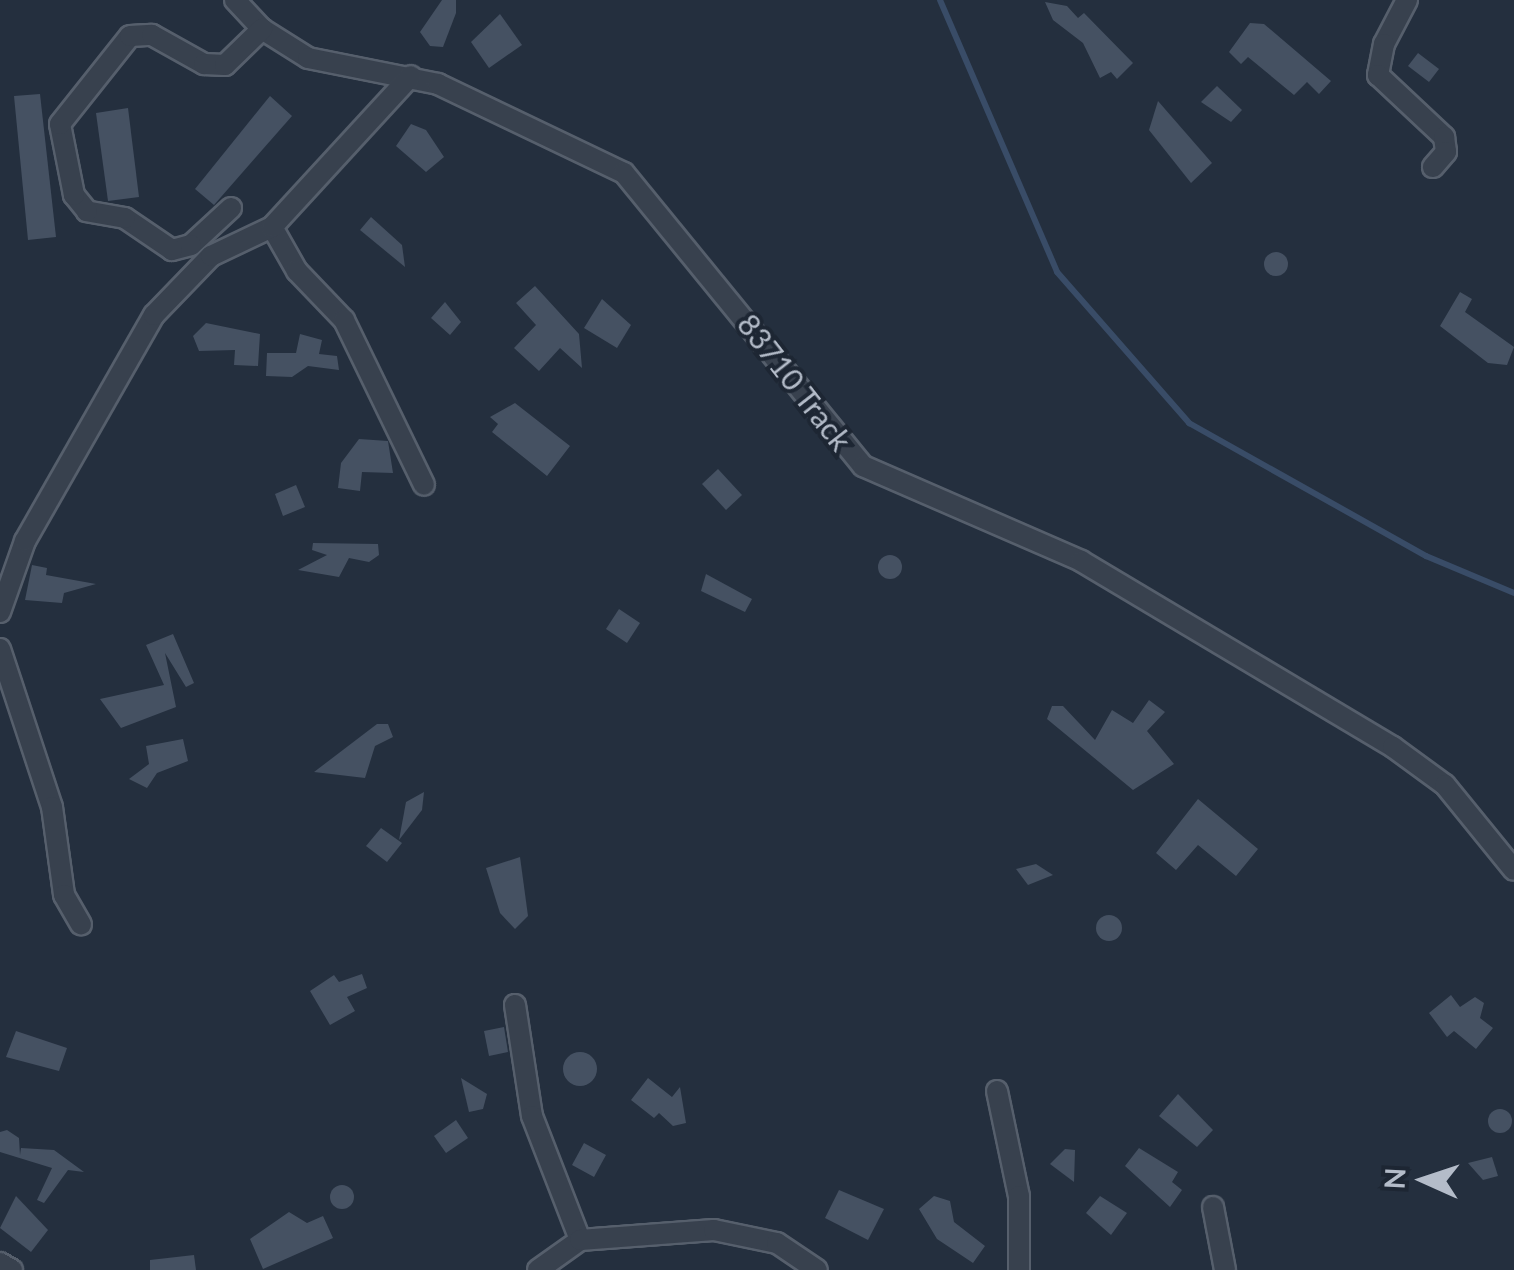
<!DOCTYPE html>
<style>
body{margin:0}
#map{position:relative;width:1514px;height:1270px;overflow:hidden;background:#242f3e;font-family:Lato,sans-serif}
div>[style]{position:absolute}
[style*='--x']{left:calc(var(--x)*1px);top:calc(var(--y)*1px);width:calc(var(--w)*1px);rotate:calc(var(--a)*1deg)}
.stream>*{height:6px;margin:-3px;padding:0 3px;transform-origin:3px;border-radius:3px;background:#394c67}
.building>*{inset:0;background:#455162}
.round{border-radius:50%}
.roads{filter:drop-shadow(2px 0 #565f6c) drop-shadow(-2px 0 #565f6c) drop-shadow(0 2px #565f6c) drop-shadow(0 -2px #565f6c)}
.minor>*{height:20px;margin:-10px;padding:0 10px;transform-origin:10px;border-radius:10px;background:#38414e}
span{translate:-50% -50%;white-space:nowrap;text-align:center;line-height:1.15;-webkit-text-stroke:8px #1d2633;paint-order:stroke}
.street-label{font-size:30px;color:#b4bcc9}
.north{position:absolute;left:1374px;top:1130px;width:100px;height:100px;-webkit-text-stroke:8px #1d2633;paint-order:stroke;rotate:273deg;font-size:28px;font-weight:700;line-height:40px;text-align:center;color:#b4bcc9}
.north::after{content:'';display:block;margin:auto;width:35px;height:45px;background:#b4bcc9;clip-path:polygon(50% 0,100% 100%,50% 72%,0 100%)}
</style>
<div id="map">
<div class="stream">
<i style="--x:940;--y:0;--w:296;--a:66.7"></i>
<i style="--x:1057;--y:272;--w:201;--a:48.8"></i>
<i style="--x:1189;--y:423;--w:272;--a:29.3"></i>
<i style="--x:1426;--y:556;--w:95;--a:22.8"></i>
</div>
<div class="building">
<i style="clip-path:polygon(442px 0,456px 0,456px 13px,443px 47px,430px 46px,420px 32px)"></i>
<i style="clip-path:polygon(1045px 2px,1067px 6px,1078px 18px,1084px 13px,1133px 63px,1117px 79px,1111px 72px,1100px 78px,1083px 43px,1053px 20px)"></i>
<i style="clip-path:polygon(500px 14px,522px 45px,489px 68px,471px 42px)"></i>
<i style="clip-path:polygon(1250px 23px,1264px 24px,1331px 81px,1319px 94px,1307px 82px,1294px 95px,1248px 57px,1241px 64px,1229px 52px)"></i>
<i style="clip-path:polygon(1418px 53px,1439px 69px,1429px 82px,1408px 66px)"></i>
<i style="clip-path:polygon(1217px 86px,1242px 110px,1231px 122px,1201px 102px)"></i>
<i style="clip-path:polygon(40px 94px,56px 237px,28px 240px,14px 96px)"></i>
<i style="clip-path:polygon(270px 96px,292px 116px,214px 205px,195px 189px)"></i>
<i style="clip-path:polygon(1158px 101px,1212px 163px,1191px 183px,1149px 130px)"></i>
<i style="clip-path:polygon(128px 108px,139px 197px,108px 201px,96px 113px)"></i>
<i style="clip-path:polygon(411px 124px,426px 130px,444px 157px,426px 172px,396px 146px)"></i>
<i style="clip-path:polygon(371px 217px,402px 245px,405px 267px,360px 230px)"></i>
<i class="round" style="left:1264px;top:252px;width:24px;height:24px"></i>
<i style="clip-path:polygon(535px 286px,579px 334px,582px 368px,560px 348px,539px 371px,514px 348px,536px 325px,516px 303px)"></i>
<i style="clip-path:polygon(1460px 292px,1472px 299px,1465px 312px,1514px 347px,1507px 365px,1488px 363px,1440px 326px)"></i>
<i style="clip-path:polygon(602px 299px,631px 325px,617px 348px,584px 328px)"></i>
<i style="clip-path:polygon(445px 302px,461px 322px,450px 335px,431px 318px)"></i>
<i style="clip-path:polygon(206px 323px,260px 334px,258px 366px,234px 365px,235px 350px,199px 351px,193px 336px)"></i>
<i style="clip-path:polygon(300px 334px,322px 340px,319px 354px,337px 356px,339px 370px,308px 366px,292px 377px,266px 376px,267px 353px,296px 353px)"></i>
<i style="clip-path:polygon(515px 403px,570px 446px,547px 476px,492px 432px,498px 424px,490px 417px)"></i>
<i style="clip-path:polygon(359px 439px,388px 441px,393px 473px,362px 472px,360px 491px,338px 488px,341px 463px)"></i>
<i style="clip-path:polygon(718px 469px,742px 495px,726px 510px,702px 484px)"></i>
<i style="clip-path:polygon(296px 485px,305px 507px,283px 516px,275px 494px)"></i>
<i style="clip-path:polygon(313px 543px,378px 544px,379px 555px,369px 562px,349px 558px,339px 577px,298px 570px,327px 555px,312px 550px)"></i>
<i class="round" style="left:878px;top:555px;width:24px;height:24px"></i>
<i style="clip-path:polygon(32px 565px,47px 568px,46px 575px,96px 584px,64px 593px,62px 603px,25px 600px)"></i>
<i style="clip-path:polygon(706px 574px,752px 599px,745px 612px,701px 591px)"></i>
<i style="clip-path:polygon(619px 609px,640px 623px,627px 643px,606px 629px)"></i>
<i style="clip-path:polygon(173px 634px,194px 683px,186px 687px,165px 653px,176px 707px,121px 728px,100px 699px,164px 685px,146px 645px)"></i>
<i style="clip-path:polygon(1149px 700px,1165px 712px,1147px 731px,1174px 764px,1133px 790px,1047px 719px,1052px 706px,1063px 706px,1095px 740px,1112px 710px,1133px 723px)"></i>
<i style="clip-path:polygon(377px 724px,388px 724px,393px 737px,375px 746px,365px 778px,314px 772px)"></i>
<i style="clip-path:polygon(183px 739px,188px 761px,157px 773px,147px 788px,129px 779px,149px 764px,146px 746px)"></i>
<i style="clip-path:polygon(424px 792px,422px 810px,399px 840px,406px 802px)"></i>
<i style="clip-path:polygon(1198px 799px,1258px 849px,1236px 876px,1198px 845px,1176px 870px,1156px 853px)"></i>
<i style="clip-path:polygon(381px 828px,402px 843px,387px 862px,366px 846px)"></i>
<i style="clip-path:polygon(520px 857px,528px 916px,515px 929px,500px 913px,486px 868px)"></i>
<i style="clip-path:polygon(1036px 864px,1053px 875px,1028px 885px,1016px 869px)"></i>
<i class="round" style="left:1096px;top:915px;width:26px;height:26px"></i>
<i style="clip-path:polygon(362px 974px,367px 988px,347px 997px,355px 1011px,330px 1025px,310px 991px,334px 975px,339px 982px)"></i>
<i style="clip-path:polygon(1451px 995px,1460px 1007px,1475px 997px,1484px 1003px,1480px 1018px,1493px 1028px,1476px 1049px,1454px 1031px,1447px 1037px,1429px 1013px)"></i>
<i style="clip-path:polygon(504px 1027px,508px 1052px,489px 1056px,484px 1031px)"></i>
<i style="clip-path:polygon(16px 1031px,67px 1048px,59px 1071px,6px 1057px)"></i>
<i class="round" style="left:563px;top:1052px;width:34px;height:34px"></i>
<i style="clip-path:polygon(461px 1078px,487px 1094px,483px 1109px,469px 1112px)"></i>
<i style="clip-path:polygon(648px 1078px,672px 1097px,680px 1087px,686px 1123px,673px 1126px,659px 1113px,654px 1118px,631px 1100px)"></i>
<i style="clip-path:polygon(1178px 1094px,1213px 1130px,1197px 1147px,1159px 1116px)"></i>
<i class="round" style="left:1488px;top:1109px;width:24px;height:24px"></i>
<i style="clip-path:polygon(456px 1120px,468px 1138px,446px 1153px,434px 1136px)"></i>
<i style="clip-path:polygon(7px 1130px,19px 1138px,20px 1155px,21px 1148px,54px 1150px,84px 1172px,68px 1170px,44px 1203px,37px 1200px,52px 1168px,0 1152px,0 1132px)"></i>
<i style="clip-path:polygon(584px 1143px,606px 1155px,594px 1177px,572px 1165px)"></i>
<i style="clip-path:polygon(1139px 1148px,1178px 1172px,1172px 1182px,1182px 1190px,1170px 1207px,1125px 1166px)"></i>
<i style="clip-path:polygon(1065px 1149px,1075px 1150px,1074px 1182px,1050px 1164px)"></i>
<i style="clip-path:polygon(1492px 1157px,1498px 1176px,1483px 1180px,1468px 1163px)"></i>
<i class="round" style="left:330px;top:1185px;width:24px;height:24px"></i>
<i style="clip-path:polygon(839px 1190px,884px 1209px,868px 1240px,825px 1218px)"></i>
<i style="clip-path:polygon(16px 1196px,48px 1230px,31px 1252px,0 1228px)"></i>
<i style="clip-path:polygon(934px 1196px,950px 1201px,954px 1222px,985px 1246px,973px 1263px,937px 1239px,919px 1209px)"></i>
<i style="clip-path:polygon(1100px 1196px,1127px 1213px,1111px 1235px,1086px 1213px)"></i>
<i style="clip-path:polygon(289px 1212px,307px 1223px,323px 1216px,333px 1238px,263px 1269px,250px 1239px)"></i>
<i style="clip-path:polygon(194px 1255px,196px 1270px,150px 1270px,150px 1260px)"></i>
</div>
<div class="roads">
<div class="minor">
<i style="--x:235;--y:0;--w:40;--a:47"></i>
<i style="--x:262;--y:29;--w:54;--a:32.2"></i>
<i style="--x:308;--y:58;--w:133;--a:11.3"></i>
<i style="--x:438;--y:84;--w:206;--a:25.6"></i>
<i style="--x:624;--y:173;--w:378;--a:50.8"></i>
<i style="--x:863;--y:466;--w:238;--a:23.5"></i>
<i style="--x:1081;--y:561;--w:363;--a:30.8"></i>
<i style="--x:1393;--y:747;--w:64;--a:36.2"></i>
<i style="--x:1445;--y:785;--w:109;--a:50.9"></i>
<i style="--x:1407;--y:0;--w:50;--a:117.6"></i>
<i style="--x:1384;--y:44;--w:32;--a:101"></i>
<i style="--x:1378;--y:75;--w:91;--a:43.2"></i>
<i style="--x:1444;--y:137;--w:15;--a:82"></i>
<i style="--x:1446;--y:152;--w:20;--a:131"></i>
<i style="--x:231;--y:208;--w:54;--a:137.2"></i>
<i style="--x:191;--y:245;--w:20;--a:165"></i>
<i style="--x:172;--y:250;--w:57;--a:-145.8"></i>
<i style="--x:125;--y:218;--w:39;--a:-170"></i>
<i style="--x:87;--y:211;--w:21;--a:-129"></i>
<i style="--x:74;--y:195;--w:72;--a:-101.2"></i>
<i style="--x:60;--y:124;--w:112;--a:-51.5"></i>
<i style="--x:130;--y:36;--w:22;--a:-3"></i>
<i style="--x:152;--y:35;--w:60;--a:29.1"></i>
<i style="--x:204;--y:64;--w:21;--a:3"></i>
<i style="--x:225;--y:65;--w:52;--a:-44.2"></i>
<i style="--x:272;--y:227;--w:51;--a:60.4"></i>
<i style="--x:297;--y:271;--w:68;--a:46.2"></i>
<i style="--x:344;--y:320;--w:183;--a:64.1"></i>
<i style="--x:0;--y:612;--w:75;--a:-70.6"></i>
<i style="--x:25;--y:541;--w:260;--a:-60.3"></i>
<i style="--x:154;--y:315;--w:82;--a:-46"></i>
<i style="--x:211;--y:256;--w:68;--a:-25.4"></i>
<i style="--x:272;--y:227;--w:205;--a:-47.4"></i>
<i style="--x:0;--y:649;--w:166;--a:71.8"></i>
<i style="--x:52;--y:807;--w:89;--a:82.2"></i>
<i style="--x:64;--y:895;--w:34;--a:60"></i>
<i style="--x:515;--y:1005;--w:112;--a:81.3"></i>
<i style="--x:532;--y:1116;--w:133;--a:68.8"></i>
<i style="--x:997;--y:1091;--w:107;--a:78.2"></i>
<i style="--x:1019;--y:1196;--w:74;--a:90"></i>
<i style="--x:1213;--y:1207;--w:64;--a:79.2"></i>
<i style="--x:0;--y:1263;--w:14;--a:30"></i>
<i style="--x:538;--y:1270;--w:52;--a:-35.5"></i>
<i style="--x:580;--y:1240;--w:134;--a:-4.3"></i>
<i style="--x:714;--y:1230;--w:64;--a:11.7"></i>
<i style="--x:777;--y:1243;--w:48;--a:34"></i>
</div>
</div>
<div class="street-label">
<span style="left:795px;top:382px;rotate:52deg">83710 Track</span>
</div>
<div class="north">N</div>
</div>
